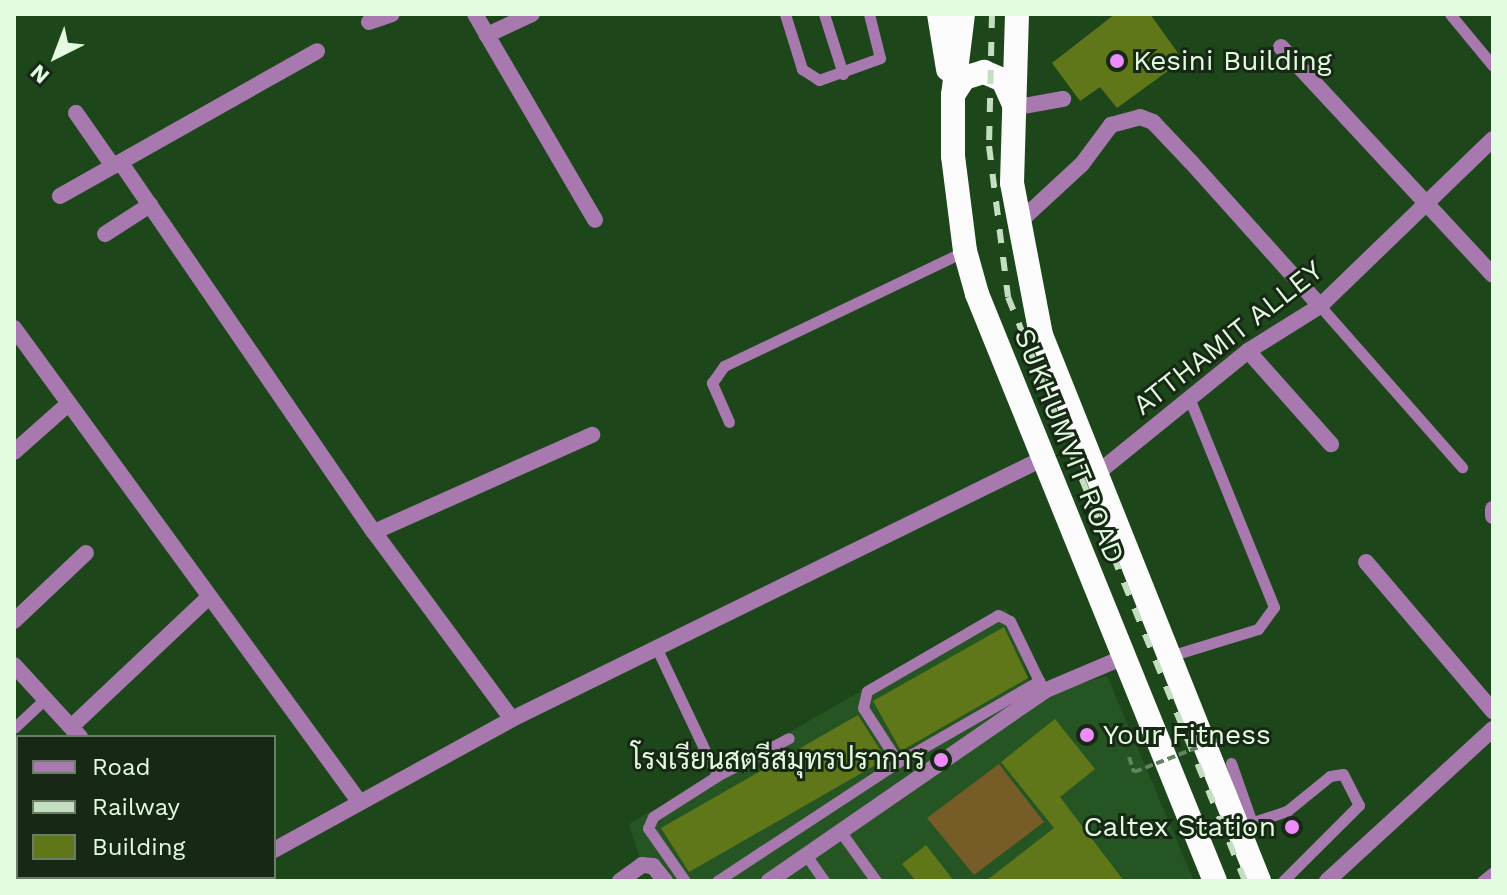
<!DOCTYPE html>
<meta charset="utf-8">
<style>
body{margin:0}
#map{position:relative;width:1507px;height:895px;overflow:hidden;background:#1d471b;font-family:"Work Sans",Sarabun,sans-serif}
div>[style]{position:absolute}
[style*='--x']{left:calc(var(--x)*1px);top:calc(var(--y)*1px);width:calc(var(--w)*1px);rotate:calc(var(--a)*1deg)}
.built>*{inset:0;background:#265524}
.green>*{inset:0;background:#765c27}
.building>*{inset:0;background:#5f7619}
.path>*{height:4px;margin-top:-2px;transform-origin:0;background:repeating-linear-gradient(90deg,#61845f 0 8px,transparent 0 12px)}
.lane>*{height:11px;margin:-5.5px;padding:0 5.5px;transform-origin:5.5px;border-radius:5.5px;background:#a879ae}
.street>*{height:16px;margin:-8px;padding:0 8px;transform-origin:8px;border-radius:8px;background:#a879ae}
.highway>*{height:24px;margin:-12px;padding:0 12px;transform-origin:12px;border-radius:12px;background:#fcfcfc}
.rail>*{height:6px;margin-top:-3px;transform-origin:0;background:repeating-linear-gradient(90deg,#c3dec1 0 14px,transparent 0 28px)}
.path-bridge>*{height:4px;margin-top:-2px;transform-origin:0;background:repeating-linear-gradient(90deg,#61845f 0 8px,transparent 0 12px)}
.dots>*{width:22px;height:22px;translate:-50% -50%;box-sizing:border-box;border:4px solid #172915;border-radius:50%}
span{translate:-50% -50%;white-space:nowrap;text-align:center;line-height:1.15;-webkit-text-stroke:6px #172915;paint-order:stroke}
.poi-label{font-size:28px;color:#e3fbe1}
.left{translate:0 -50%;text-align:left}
.right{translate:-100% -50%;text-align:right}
.street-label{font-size:28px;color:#e3fbe1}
.frame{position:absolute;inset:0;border:16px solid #e3fbe1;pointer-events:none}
.legend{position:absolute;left:16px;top:735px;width:260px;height:144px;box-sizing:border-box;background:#172915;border:2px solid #697d67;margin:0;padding:10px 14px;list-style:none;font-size:24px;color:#e3fbe1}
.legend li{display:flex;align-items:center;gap:16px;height:40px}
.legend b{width:40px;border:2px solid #697d67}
.north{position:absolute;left:16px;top:16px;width:80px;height:80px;-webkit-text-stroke:6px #172915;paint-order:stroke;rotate:222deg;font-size:22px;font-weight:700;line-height:32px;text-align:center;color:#e3fbe1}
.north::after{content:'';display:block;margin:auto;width:28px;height:36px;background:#e3fbe1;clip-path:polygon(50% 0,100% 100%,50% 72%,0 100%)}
</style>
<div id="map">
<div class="built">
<i style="clip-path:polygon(1006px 608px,1035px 697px,1107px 676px,1194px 881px,654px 881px,642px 865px,629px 824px)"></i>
</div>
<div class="green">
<i style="clip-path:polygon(999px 764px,1044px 822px,974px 875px,927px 818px)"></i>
</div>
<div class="building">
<i style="clip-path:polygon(1115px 14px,1150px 14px,1183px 60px,1117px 108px,1100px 87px,1080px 101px,1052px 63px)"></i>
<i style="clip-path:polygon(1004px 627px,1028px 678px,901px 751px,873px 701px)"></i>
<i style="clip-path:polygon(858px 715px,886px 759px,689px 872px,661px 828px)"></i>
<i style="clip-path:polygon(1055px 719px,1095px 769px,1060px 797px,1124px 881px,986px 881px,1054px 828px,1001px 762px)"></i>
<i style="clip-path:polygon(926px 845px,954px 881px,916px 881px,902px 864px)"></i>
</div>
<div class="path">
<i style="--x:1129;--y:757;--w:16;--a:72"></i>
</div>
<div class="lane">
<i style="--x:785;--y:14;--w:58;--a:72.8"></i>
<i style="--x:802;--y:69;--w:20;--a:33"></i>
<i style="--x:819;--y:80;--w:65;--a:-19.8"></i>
<i style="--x:880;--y:58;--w:45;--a:-104"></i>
<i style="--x:824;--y:14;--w:63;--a:72.4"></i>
<i style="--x:1450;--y:14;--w:67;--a:50.4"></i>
<i style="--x:1320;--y:306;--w:215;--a:48.6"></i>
<i style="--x:729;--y:422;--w:43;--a:-113.6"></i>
<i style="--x:712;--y:383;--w:21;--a:-55"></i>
<i style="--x:724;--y:366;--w:267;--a:-25.5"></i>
<i style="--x:657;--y:649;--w:140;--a:64.7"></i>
<i style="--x:717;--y:776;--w:76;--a:147.4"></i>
<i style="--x:653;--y:817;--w:12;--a:114"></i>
<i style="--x:648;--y:828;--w:65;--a:55.1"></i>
<i style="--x:1170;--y:656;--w:92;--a:-17.1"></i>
<i style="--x:1258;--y:629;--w:27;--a:-54"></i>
<i style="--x:1274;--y:607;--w:223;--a:-112.1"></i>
<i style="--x:14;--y:728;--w:42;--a:-43.1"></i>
<i style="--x:898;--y:762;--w:64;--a:-122.9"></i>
<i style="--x:863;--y:708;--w:17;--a:-77"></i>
<i style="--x:867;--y:691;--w:151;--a:-30.1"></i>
<i style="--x:998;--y:615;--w:13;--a:27"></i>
<i style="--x:1010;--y:621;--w:71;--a:64.2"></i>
<i style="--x:1231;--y:763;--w:64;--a:70.7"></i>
<i style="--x:14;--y:776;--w:6;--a:51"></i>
<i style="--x:717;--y:776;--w:81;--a:-27.8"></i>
<i style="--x:1238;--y:827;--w:52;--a:-18.1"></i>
<i style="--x:1287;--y:811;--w:55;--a:-39.1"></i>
<i style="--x:1330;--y:776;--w:13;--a:-9"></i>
<i style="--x:1343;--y:774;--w:35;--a:63"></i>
<i style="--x:1359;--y:805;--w:107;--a:135"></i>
<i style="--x:840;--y:831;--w:62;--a:54.2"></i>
<i style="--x:806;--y:855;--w:32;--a:55"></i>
<i style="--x:105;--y:877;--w:6;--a:45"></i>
<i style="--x:135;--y:881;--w:8;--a:-30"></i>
<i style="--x:717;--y:881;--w:217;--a:-33.3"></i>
<i style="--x:898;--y:762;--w:163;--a:-29.9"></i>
<i style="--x:1482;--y:881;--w:14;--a:-39"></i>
</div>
<div class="street">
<i style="--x:475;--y:14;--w:24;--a:60"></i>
<i style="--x:532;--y:14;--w:50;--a:155"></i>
<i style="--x:487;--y:35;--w:214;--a:59.7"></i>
<i style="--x:369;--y:22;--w:24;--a:-19"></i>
<i style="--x:1281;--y:47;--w:311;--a:47.1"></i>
<i style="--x:1013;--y:108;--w:51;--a:-10.2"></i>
<i style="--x:76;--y:113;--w:65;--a:55.1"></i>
<i style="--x:121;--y:163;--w:447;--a:55.6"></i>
<i style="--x:374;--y:532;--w:232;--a:53.6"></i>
<i style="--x:60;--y:196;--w:295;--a:-29.4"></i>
<i style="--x:1018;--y:223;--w:87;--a:-42.7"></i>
<i style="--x:1082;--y:164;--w:49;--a:-53.4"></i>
<i style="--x:1111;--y:125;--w:30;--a:-15"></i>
<i style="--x:1140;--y:117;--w:14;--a:21"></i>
<i style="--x:1153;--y:122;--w:55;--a:46.5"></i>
<i style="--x:1191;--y:162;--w:193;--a:48.1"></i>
<i style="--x:105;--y:234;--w:54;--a:-32.8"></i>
<i style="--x:14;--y:328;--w:584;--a:53.91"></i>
<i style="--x:1248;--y:351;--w:125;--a:48.3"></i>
<i style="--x:14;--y:452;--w:72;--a:-41.6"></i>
<i style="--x:1095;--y:475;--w:197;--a:-39"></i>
<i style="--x:1248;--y:351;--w:85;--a:-32"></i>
<i style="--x:1320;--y:306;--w:240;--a:-44"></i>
<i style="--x:1493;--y:509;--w:7;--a:90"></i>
<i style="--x:374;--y:532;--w:239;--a:-24"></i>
<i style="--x:1366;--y:562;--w:196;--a:49.6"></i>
<i style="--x:14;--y:621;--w:99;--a:-43.4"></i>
<i style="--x:14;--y:665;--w:98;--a:47.5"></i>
<i style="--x:71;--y:727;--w:187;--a:-43.3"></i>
<i style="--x:274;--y:850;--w:272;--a:-28.8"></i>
<i style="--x:512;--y:719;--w:588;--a:-26.13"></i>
<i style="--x:200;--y:877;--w:5;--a:53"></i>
<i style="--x:221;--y:881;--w:8;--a:-30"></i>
<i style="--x:620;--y:881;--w:27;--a:-36"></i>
<i style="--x:642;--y:865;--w:11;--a:5"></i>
<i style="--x:653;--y:866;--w:19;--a:51"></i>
<i style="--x:769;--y:881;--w:334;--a:-34.6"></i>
<i style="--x:1044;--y:691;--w:87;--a:-23"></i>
<i style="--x:1327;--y:881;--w:225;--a:-42.5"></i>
</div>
<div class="highway">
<i style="--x:939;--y:14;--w:56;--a:80.7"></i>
<i style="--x:963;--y:14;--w:82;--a:97"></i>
<i style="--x:953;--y:95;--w:61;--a:90"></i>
<i style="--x:953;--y:156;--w:96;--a:82.8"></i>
<i style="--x:965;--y:251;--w:45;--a:74.4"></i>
<i style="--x:977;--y:294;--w:633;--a:67.93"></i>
<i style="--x:1017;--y:14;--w:169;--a:91.7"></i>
<i style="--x:1012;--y:183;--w:155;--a:79.2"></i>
<i style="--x:1041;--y:335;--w:588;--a:68.23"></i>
<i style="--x:953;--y:95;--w:20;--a:-57"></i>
<i style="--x:964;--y:78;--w:21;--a:-17"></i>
<i style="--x:984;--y:72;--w:21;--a:23"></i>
<i style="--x:1003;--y:80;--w:24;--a:66"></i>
</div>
<div class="rail">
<i style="--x:992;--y:14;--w:132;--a:91.3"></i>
<i style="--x:989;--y:146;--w:152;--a:82.8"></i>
<i style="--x:1008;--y:297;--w:630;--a:67.91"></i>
</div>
<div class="path-bridge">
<i style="--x:1134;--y:772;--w:89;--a:-21.1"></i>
</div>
<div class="dots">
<i style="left:1117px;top:61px;background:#ed8cfa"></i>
<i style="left:1087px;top:735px;background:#ed8cfa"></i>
<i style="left:941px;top:760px;background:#ed8cfa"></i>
<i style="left:1292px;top:827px;background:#ed8cfa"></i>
</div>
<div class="poi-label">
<span class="left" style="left:1133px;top:61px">Kesini Building</span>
<span class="left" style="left:1103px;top:735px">Your Fitness</span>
<span class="right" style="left:925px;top:760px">โรงเรียนสตรีสมุทรปราการ</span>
<span class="right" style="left:1276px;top:827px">Caltex Station</span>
</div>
<div class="street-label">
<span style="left:1228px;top:338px;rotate:-38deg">ATTHAMIT ALLEY</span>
<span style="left:1069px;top:446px;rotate:68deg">SUKHUMVIT ROAD</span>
</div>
<div class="frame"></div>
<ul class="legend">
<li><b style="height:10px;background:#a879ae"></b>Road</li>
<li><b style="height:10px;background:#c3dec1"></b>Railway</li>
<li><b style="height:22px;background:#5f7619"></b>Building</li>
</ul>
<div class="north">N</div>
</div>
